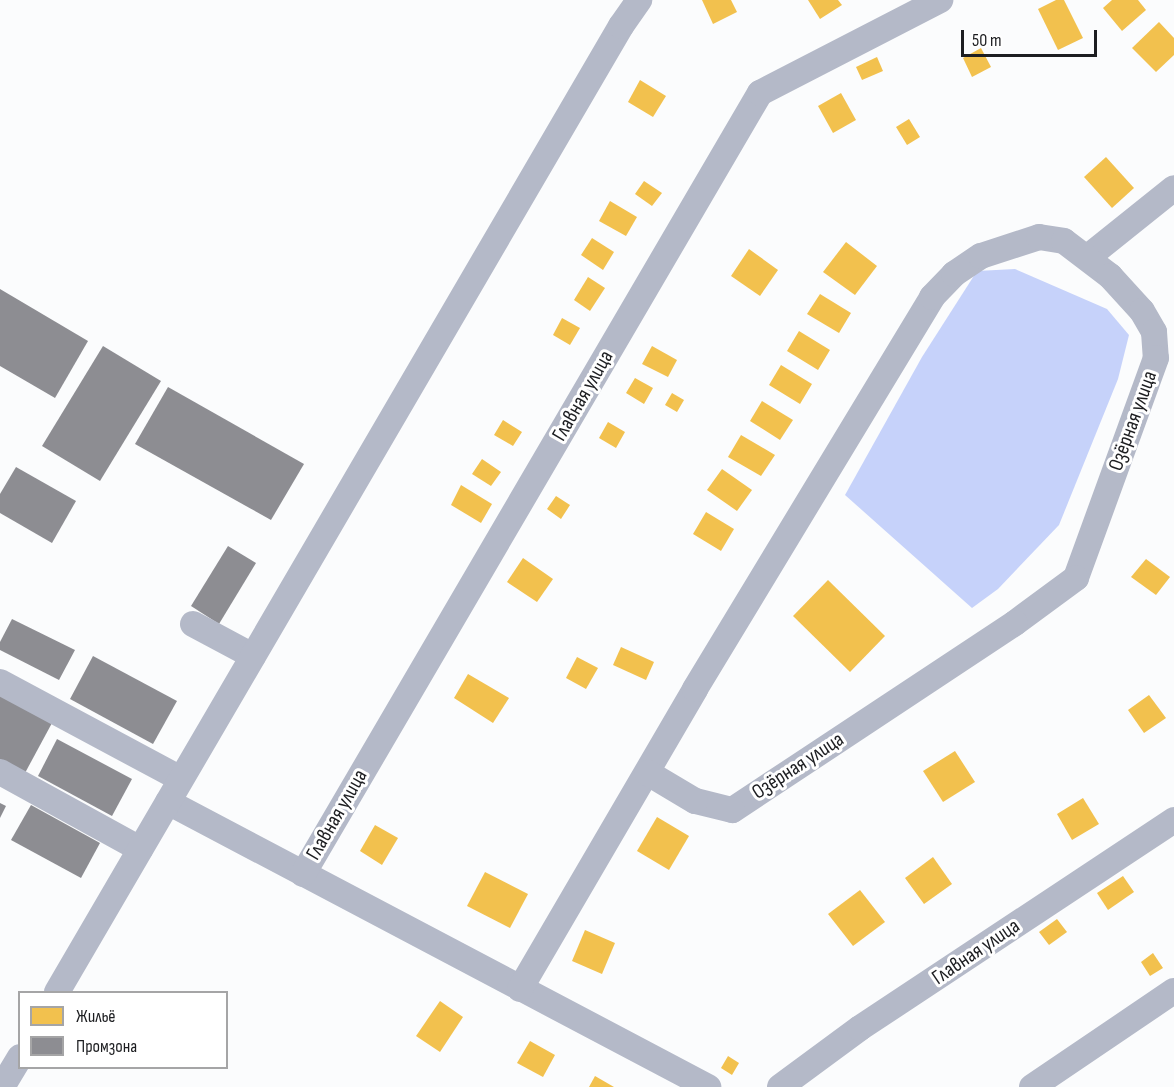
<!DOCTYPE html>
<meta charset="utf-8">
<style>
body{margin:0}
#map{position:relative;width:1174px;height:1087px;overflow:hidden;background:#fbfcfd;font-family:"Sofia Sans Condensed",sans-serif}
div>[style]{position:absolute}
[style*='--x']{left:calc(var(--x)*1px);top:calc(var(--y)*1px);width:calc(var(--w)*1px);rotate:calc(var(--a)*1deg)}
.water>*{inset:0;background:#c6d2fa}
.homes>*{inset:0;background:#f2c14e}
.industry>*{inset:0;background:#8d8d92}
.minor>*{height:26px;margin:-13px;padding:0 13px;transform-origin:13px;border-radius:13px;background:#b4b9c8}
span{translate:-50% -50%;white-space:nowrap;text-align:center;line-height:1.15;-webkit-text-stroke:6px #fff;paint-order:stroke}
.street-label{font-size:21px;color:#1d1e21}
.legend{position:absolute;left:18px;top:991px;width:210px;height:78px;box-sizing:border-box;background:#fff;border:2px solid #a5a5a6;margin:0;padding:8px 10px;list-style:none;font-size:18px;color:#1d1e21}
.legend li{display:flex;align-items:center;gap:12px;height:30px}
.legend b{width:30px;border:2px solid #a5a5a6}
.scale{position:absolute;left:961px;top:30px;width:136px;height:27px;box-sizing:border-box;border:3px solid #1d1e21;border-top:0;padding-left:8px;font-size:18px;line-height:21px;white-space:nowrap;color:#1d1e21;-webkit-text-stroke:4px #fff;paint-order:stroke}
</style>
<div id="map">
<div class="water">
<i style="clip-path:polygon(1015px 269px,1107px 309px,1129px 335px,1118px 379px,1059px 525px,998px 589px,972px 608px,845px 495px,922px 357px,977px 271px)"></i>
</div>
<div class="homes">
<i style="clip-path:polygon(702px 0,731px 0,737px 12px,713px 24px)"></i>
<i style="clip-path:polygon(808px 0,838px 0,842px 5px,820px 19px)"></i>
<i style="clip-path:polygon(1056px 0,1064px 0,1083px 38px,1058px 50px,1038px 9px)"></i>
<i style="clip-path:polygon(1112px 0,1138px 0,1146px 10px,1122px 31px,1103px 8px)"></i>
<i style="clip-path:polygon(1159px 22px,1174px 38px,1174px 55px,1156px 72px,1132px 48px)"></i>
<i style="clip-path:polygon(981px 48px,991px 67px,972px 77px,963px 58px)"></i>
<i style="clip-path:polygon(877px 57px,883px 71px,862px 80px,856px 67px)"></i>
<i style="clip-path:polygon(640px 80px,666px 96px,653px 117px,628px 102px)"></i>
<i style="clip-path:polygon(841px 93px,856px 120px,833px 133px,818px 106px)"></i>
<i style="clip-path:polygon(909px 119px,920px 137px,907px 145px,896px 127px)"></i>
<i style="clip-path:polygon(1106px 157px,1134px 188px,1112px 208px,1084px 177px)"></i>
<i style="clip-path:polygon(644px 181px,662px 193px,652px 206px,635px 194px)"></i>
<i style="clip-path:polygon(610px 201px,637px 217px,626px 236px,599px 221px)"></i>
<i style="clip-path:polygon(592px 238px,614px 252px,603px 270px,581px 255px)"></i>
<i style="clip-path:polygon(846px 242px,877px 266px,855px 295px,823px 272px)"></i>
<i style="clip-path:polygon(749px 249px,778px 270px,760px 296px,731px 276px)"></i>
<i style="clip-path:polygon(588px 277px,605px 288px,590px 311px,574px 300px)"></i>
<i style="clip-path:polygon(820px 294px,851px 313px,839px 333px,807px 314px)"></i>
<i style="clip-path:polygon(562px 318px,580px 328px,570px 345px,553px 335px)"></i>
<i style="clip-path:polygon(799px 331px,830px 350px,818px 370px,787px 351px)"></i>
<i style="clip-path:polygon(652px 346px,677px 360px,668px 377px,642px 364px)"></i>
<i style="clip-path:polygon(781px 365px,812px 384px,800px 404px,769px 385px)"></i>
<i style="clip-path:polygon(635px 378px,653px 388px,644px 404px,626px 393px)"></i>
<i style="clip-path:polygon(672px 393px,684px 400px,677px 412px,665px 405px)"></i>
<i style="clip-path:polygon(762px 401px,793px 420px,780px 440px,750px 421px)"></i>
<i style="clip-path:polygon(503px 420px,522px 432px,513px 446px,494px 435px)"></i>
<i style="clip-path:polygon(608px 422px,625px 432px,616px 448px,599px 438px)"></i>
<i style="clip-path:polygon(741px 435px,775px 455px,761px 476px,728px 457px)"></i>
<i style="clip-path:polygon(482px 459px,501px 472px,491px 486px,472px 474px)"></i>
<i style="clip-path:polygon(722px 469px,752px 490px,737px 511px,707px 490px)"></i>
<i style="clip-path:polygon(461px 485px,492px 504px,481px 523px,451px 505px)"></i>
<i style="clip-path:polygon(556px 496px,570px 505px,561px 519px,547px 509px)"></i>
<i style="clip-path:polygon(706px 512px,734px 529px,721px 551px,693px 534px)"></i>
<i style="clip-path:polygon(523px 558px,553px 579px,537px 602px,507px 582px)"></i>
<i style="clip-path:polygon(1146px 559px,1170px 577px,1156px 595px,1131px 577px)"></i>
<i style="clip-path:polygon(828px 580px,885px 636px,850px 672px,793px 616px)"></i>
<i style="clip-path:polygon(621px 647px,654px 662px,646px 680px,613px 665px)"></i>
<i style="clip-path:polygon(577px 657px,598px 668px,586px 689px,566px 678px)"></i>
<i style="clip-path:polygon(468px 674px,509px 698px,493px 723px,454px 698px)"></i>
<i style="clip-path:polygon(1149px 695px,1166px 718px,1144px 733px,1128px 710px)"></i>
<i style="clip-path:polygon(955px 751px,975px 782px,943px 802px,923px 771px)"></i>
<i style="clip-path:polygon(1083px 798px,1099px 824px,1072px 840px,1057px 814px)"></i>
<i style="clip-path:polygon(657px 817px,689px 836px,669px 870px,637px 851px)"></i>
<i style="clip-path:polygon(375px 825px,398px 838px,382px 865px,360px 851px)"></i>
<i style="clip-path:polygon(933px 857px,952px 884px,924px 904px,905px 878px)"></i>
<i style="clip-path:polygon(485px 872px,528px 894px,510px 928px,467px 906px)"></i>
<i style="clip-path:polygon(1123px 876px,1134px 892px,1108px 910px,1097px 893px)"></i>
<i style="clip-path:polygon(860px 890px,885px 922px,853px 946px,828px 914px)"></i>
<i style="clip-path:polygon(1057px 919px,1067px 932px,1049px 945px,1039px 932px)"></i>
<i style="clip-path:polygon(585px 930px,615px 943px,602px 974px,572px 961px)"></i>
<i style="clip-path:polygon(1153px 953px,1163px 968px,1150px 976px,1141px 962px)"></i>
<i style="clip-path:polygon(440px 1001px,463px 1017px,440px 1052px,416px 1036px)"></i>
<i style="clip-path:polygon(530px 1041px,555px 1055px,543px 1077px,517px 1063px)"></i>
<i style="clip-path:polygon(728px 1056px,739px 1063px,732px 1075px,721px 1068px)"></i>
<i style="clip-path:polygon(595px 1076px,614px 1087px,589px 1087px)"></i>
</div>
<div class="industry">
<i style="clip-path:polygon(0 289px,88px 341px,55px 398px,0 366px)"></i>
<i style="clip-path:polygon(103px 346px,161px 381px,100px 481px,42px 446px)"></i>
<i style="clip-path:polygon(168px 387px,304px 464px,271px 520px,135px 444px)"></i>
<i style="clip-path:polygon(16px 467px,76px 501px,52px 543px,0 513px,0 494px)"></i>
<i style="clip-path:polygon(228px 546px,256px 563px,219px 624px,191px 606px)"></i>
<i style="clip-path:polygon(12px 619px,75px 650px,59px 680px,0 650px,0 642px)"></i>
<i style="clip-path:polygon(93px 656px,177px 701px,153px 744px,70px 699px)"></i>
<i style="clip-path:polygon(0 695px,52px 723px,25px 773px,0 759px)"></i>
<i style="clip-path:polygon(57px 739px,132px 779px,112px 816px,38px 776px)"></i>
<i style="clip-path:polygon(0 803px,6px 806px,0 818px)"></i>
<i style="clip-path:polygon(31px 805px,100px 843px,81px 878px,11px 840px)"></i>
</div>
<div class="minor">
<i style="--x:1088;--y:257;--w:110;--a:-38.7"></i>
<i style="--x:193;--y:624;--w:68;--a:28.1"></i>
<i style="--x:0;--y:682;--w:205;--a:28.2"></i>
<i style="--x:0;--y:772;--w:160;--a:28.8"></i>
<i style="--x:168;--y:802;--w:611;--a:27.82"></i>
<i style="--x:303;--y:874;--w:905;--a:-59.67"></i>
<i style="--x:760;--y:93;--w:203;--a:-27.3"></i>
<i style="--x:520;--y:989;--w:347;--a:-59.7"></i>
<i style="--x:695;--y:689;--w:458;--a:-58.8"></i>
<i style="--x:932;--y:297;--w:32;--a:-46"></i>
<i style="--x:954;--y:274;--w:32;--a:-34"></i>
<i style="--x:981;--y:256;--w:61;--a:-18.1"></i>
<i style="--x:1039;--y:237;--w:25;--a:9"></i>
<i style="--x:1064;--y:241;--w:58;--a:37.3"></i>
<i style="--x:1110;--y:276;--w:47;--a:47.6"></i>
<i style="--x:1142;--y:311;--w:24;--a:60"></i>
<i style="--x:1154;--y:332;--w:26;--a:86"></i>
<i style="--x:1156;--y:358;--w:234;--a:110"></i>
<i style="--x:1076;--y:578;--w:76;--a:143.6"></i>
<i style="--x:1015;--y:623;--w:339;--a:146.5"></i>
<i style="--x:732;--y:810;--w:38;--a:-166"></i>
<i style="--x:695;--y:801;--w:55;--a:-149.2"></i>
<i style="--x:57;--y:992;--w:1119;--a:-59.72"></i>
<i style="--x:621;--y:26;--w:32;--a:-55"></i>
<i style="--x:2;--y:1087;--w:35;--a:-59"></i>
<i style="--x:780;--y:1087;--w:99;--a:-36.4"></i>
<i style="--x:860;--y:1028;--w:377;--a:-33.5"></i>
<i style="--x:1032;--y:1087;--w:171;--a:-34.1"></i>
</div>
<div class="street-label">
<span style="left:583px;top:396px;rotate:-60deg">Главная улица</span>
<span style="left:1133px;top:421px;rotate:-70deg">Озёрная улица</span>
<span style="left:798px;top:766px;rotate:-33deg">Озёрная улица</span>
<span style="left:337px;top:815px;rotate:-60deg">Главная улица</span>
<span style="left:976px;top:952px;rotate:-34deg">Главная улица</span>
</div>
<ul class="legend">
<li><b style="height:16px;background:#f2c14e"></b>Жильё</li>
<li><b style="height:16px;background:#8d8d92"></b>Промзона</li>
</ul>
<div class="scale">50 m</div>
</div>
